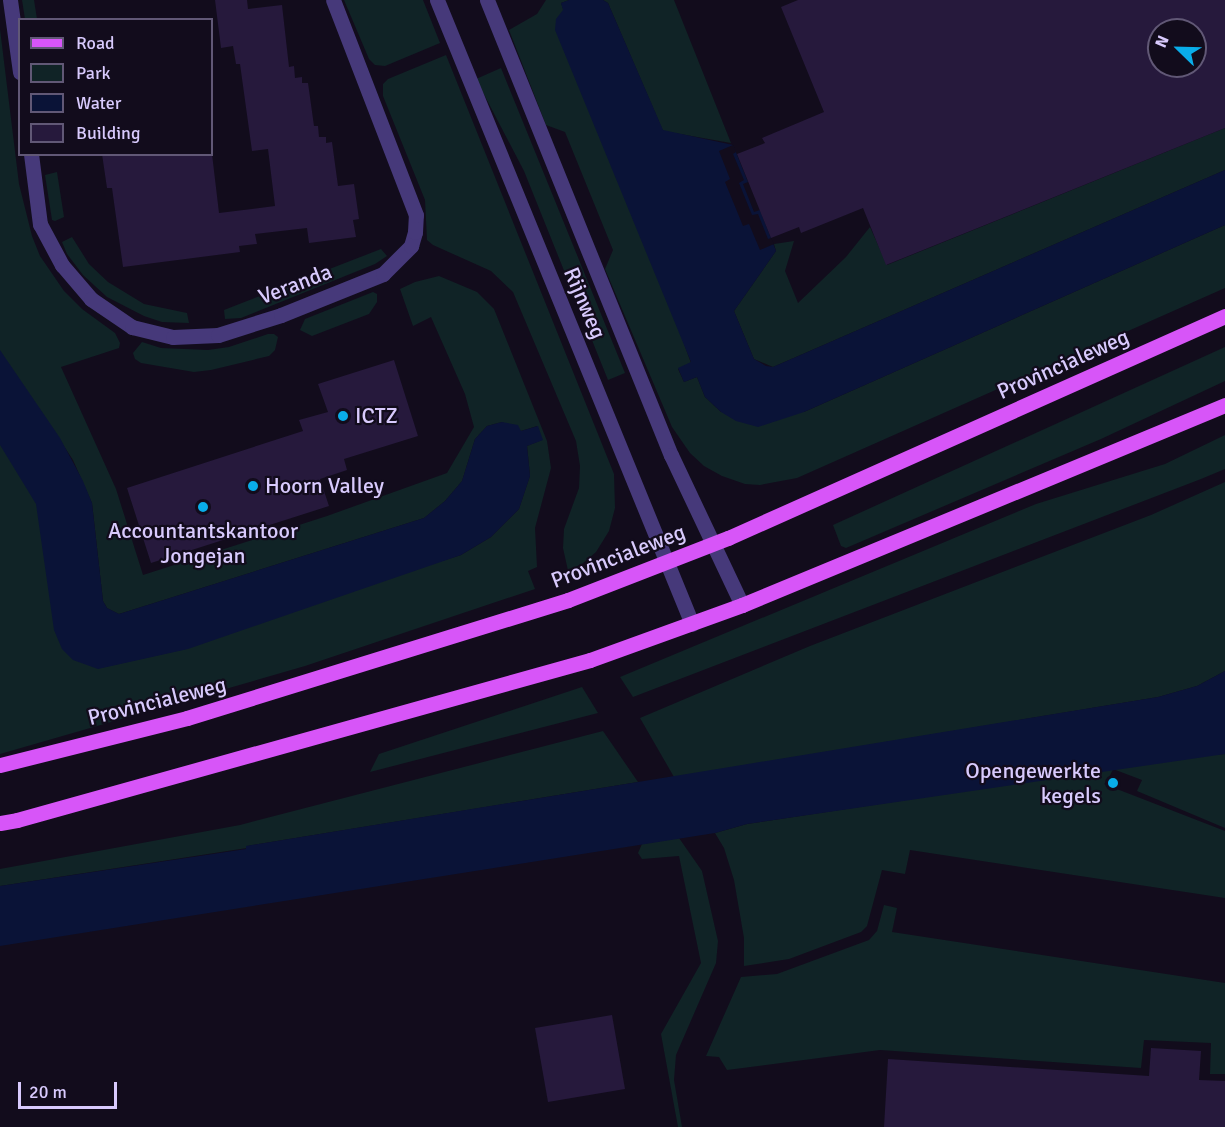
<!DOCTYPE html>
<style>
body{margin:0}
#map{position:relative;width:1225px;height:1127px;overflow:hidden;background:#120c1c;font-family:Signika,sans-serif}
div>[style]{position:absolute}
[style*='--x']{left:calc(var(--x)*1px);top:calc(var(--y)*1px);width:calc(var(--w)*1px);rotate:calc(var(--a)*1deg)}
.green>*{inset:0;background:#102326}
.water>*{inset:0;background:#0a1337}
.pier>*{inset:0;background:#120c1c}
.building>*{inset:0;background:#26193c}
.minor>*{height:15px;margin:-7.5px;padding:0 7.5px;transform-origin:7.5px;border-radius:7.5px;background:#46397a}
.major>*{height:15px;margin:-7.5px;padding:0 7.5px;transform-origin:7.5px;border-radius:7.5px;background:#d755f8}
.dots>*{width:16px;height:16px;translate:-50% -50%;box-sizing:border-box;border:3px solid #120c1c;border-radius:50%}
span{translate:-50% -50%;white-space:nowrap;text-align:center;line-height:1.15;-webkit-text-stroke:4.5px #120c1c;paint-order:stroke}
.street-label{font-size:22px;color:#d8cafd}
.poi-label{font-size:22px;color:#d8cafd}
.left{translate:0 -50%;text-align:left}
.right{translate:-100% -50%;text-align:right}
.legend{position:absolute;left:18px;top:18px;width:195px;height:138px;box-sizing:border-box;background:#120c1c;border:2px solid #615876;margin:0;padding:8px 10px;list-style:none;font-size:18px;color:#d8cafd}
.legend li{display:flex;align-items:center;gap:12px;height:30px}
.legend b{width:30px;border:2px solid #615876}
.north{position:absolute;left:1147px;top:18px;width:60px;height:60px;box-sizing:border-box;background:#120c1c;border:2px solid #615876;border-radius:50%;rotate:293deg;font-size:16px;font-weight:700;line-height:24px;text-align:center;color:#d8cafd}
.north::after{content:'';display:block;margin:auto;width:21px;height:27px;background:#09ade9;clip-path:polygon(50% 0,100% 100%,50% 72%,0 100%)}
.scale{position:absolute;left:18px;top:1082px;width:99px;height:27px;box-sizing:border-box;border:3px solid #d8cafd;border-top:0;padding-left:8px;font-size:18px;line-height:21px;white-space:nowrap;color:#d8cafd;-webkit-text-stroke:4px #120c1c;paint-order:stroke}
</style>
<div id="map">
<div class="green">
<i style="clip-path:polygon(22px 0,34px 0,37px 19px,25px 19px)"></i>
<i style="clip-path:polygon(344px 0,423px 0,440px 43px,385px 66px,375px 65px,369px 59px)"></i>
<i style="clip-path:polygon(546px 0,569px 0,561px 3px,691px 363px,678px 369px,684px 382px,697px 377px,705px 397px,721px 412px,804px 412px,1225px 225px,1225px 288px,797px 478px,760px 485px,745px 484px,722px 476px,704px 466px,690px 453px,672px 427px,605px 269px,613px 250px,565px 132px,546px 125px,509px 30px,537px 14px)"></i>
<i style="clip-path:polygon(603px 0,674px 0,731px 143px,663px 131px,608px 3px)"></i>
<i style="clip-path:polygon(evenodd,0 29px,19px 184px,32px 236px,40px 256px,64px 291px,82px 309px,115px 333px,120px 343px,119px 348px,61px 367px,116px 489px,143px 575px,327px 516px,447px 473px,474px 427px,465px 394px,431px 317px,413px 326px,400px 289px,415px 282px,439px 276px,477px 292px,494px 309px,547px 441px,551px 468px,535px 528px,537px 567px,528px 571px,535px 589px,305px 666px,0 754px,0 29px,39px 408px,73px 460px,92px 503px,103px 601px,107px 608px,119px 614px,424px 518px,445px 501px,462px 481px,475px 439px,487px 426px,502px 422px,521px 431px,537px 426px,542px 440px,527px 446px,530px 476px,519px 509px,491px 537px,461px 555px,104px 667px,39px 408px)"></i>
<i style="clip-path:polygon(446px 55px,614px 474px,615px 508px,609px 531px,596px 552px,569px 575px,563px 548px,564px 529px,579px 488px,580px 466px,576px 441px,513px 292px,491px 271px,433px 245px,427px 240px,425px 200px,383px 96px,383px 84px,388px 79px)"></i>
<i style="clip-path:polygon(501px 68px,625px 373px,608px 380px,524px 171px,476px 79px)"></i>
<i style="clip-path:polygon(1225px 128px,1225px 170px,773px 367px,754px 359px,734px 311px,776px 251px,774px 244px,794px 241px,785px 271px,798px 303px,846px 257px,870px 227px,887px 265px)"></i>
<i style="clip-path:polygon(57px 172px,64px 217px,55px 221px,52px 220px,45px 175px)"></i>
<i style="clip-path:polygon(72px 237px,89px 264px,108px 282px,144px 304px,187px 313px,189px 323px,162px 322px,144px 316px,107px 297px,83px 275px,67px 254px,62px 242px)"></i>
<i style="clip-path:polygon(381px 249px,387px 256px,375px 264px,241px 318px,225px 319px,224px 310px)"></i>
<i style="clip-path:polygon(373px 292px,377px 294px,377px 302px,369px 314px,312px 336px,300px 330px,305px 319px)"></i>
<i style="clip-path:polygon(268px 334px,274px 334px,278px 337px,275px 350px,269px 356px,211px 370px,194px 372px,141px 363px,135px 359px,133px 353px,142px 342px,161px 348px,208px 350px,229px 347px)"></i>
<i style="clip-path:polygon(1225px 347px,1225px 381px,1101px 439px,846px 548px,841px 546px,833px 525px)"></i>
<i style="clip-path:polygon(1225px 435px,1225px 469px,1201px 479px,633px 697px,620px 677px,1036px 504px,1165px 464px)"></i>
<i style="clip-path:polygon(1225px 482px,1225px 671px,1197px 686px,1158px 697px,674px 777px,640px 718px,810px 646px,1151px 515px)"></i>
<i style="clip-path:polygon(582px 687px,598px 713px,370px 772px,379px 754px)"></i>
<i style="clip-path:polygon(603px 731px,638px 782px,247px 846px,247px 848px,0 886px,0 869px,240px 825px)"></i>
<i style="clip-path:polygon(1225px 754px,1225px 828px,1137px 791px,1142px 780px,1113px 769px,1108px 780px,1104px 784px,1225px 831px,1225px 898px,910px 850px,905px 874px,882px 870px,867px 926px,861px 932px,789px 959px,744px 966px,744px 938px,734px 880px,724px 848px,715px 833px,747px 824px,1196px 756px)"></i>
<i style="clip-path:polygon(679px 838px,702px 871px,718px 941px,716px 963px,676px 1055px,674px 1080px,682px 1127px,678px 1127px,661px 1034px,701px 963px,679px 856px,642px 859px,638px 853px,642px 844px)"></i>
<i style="clip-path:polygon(884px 905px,897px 908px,892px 932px,1225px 983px,1225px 1074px,1210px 1074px,1211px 1043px,1144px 1040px,1141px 1068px,880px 1050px,727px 1070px,719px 1057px,706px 1056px,741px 977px,777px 974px,869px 940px,877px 931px)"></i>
</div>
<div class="water">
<i style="clip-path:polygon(569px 0,603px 0,608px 3px,663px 130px,733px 145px,748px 182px,743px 184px,754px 212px,760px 210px,776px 251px,734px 311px,754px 359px,766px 366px,773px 367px,1225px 170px,1225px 225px,804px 412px,758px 427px,736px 421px,721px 412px,705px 397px,697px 377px,684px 382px,678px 368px,691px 362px,555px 30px,556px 19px,563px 10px,561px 3px)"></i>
<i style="clip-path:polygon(0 350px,60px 438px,83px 481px,92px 503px,103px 601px,107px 608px,119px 614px,424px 518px,445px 501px,462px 481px,475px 439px,487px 426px,502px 422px,518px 425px,521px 431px,538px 426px,543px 440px,527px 446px,530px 476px,519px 509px,491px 537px,461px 555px,188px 649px,98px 669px,73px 660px,62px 649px,54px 630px,36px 504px,0 445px)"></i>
<i style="clip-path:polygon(1225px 671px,1225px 754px,747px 824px,715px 833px,0 946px,0 886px,246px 849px,246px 846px,1158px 697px,1197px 686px)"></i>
</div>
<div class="pier">
<i style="clip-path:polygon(733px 145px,736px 152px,733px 154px,744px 180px,739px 183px,752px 215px,758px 214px,768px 239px,771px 238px,774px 244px,760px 250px,749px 224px,743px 226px,725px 182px,730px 179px,719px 151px)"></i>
</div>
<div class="building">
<i style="clip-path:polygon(215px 0,247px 0,248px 9px,282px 5px,289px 67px,294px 66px,295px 78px,302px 77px,302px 83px,308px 83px,314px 126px,318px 126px,319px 137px,326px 137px,326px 143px,332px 142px,338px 186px,354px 184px,359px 219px,353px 220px,356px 237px,309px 243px,307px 228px,255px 234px,257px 244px,239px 246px,240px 252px,123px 267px,112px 188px,107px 188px,102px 154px,212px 154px,219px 213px,275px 206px,268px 149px,252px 151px,240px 64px,236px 64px,233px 46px,221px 48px)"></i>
<i style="clip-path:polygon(evenodd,798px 0,1225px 0,1225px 128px,886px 265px,863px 208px,801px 233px,799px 227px,771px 238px,737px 154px,765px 143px,762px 138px,824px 112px,781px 7px,798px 0,1159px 30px,1195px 30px,1195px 66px,1159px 66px,1159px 30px)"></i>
<i style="clip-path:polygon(394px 360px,418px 436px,344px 459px,347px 470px,320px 479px,329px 506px,151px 563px,127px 488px,303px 431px,299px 420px,328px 412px,318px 384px)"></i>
<i style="clip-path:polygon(612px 1015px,625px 1089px,548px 1102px,535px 1028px)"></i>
<i style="clip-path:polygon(1151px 1048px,1201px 1051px,1199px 1080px,1225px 1081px,1225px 1127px,884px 1127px,888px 1059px,1149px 1076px)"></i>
</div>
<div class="minor">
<i style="--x:10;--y:0;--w:73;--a:82.1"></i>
<i style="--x:437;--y:0;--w:674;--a:67.77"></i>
<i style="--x:487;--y:0;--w:491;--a:68"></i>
<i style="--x:671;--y:455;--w:166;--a:64.7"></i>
<i style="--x:31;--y:154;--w:71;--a:82.7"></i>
<i style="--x:40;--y:224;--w:47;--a:61.8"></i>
<i style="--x:62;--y:265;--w:45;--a:49.5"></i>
<i style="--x:91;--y:299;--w:50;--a:34.3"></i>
<i style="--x:132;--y:327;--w:42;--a:13.7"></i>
<i style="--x:173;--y:337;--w:45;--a:-2.5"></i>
<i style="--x:218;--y:335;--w:66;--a:-17.6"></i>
<i style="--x:281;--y:315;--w:110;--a:-21.9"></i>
<i style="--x:383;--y:274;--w:40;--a:-45"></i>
<i style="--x:411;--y:246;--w:15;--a:-74"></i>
<i style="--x:415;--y:232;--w:17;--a:-87"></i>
<i style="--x:416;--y:215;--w:230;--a:-111.1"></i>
</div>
<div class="major">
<i style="--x:0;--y:765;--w:193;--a:-14.1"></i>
<i style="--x:187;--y:718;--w:399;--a:-17.2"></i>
<i style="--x:568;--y:600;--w:172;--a:-21.2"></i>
<i style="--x:728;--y:538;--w:544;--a:-24.07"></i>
<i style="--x:0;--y:823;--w:17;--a:-10"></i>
<i style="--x:17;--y:820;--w:595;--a:-15.6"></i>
<i style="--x:590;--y:660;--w:162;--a:-19.9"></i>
<i style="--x:742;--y:605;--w:523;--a:-22.49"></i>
</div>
<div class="dots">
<i style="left:343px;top:416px;background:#09ade9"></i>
<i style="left:253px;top:486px;background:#09ade9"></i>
<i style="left:203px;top:507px;background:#09ade9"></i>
<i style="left:1113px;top:783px;background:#09ade9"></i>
</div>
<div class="street-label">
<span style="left:295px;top:284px;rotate:-21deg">Veranda</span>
<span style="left:585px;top:303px;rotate:67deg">Rijnweg</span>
<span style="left:1063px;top:364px;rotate:-24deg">Provincialeweg</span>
<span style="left:618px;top:556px;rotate:-21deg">Provincialeweg</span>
<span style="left:157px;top:701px;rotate:-14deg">Provincialeweg</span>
</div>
<div class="poi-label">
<span class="left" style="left:355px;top:416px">ICTZ</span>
<span class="left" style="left:265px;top:486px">Hoorn Valley</span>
<span style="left:203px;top:543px">Accountantskantoor<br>Jongejan</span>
<span class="right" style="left:1101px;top:783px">Opengewerkte<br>kegels</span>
</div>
<ul class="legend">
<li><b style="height:8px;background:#d755f8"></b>Road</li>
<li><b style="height:16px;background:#102326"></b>Park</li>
<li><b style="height:16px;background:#0a1337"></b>Water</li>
<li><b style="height:16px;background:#26193c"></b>Building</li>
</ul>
<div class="north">N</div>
<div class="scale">20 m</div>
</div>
